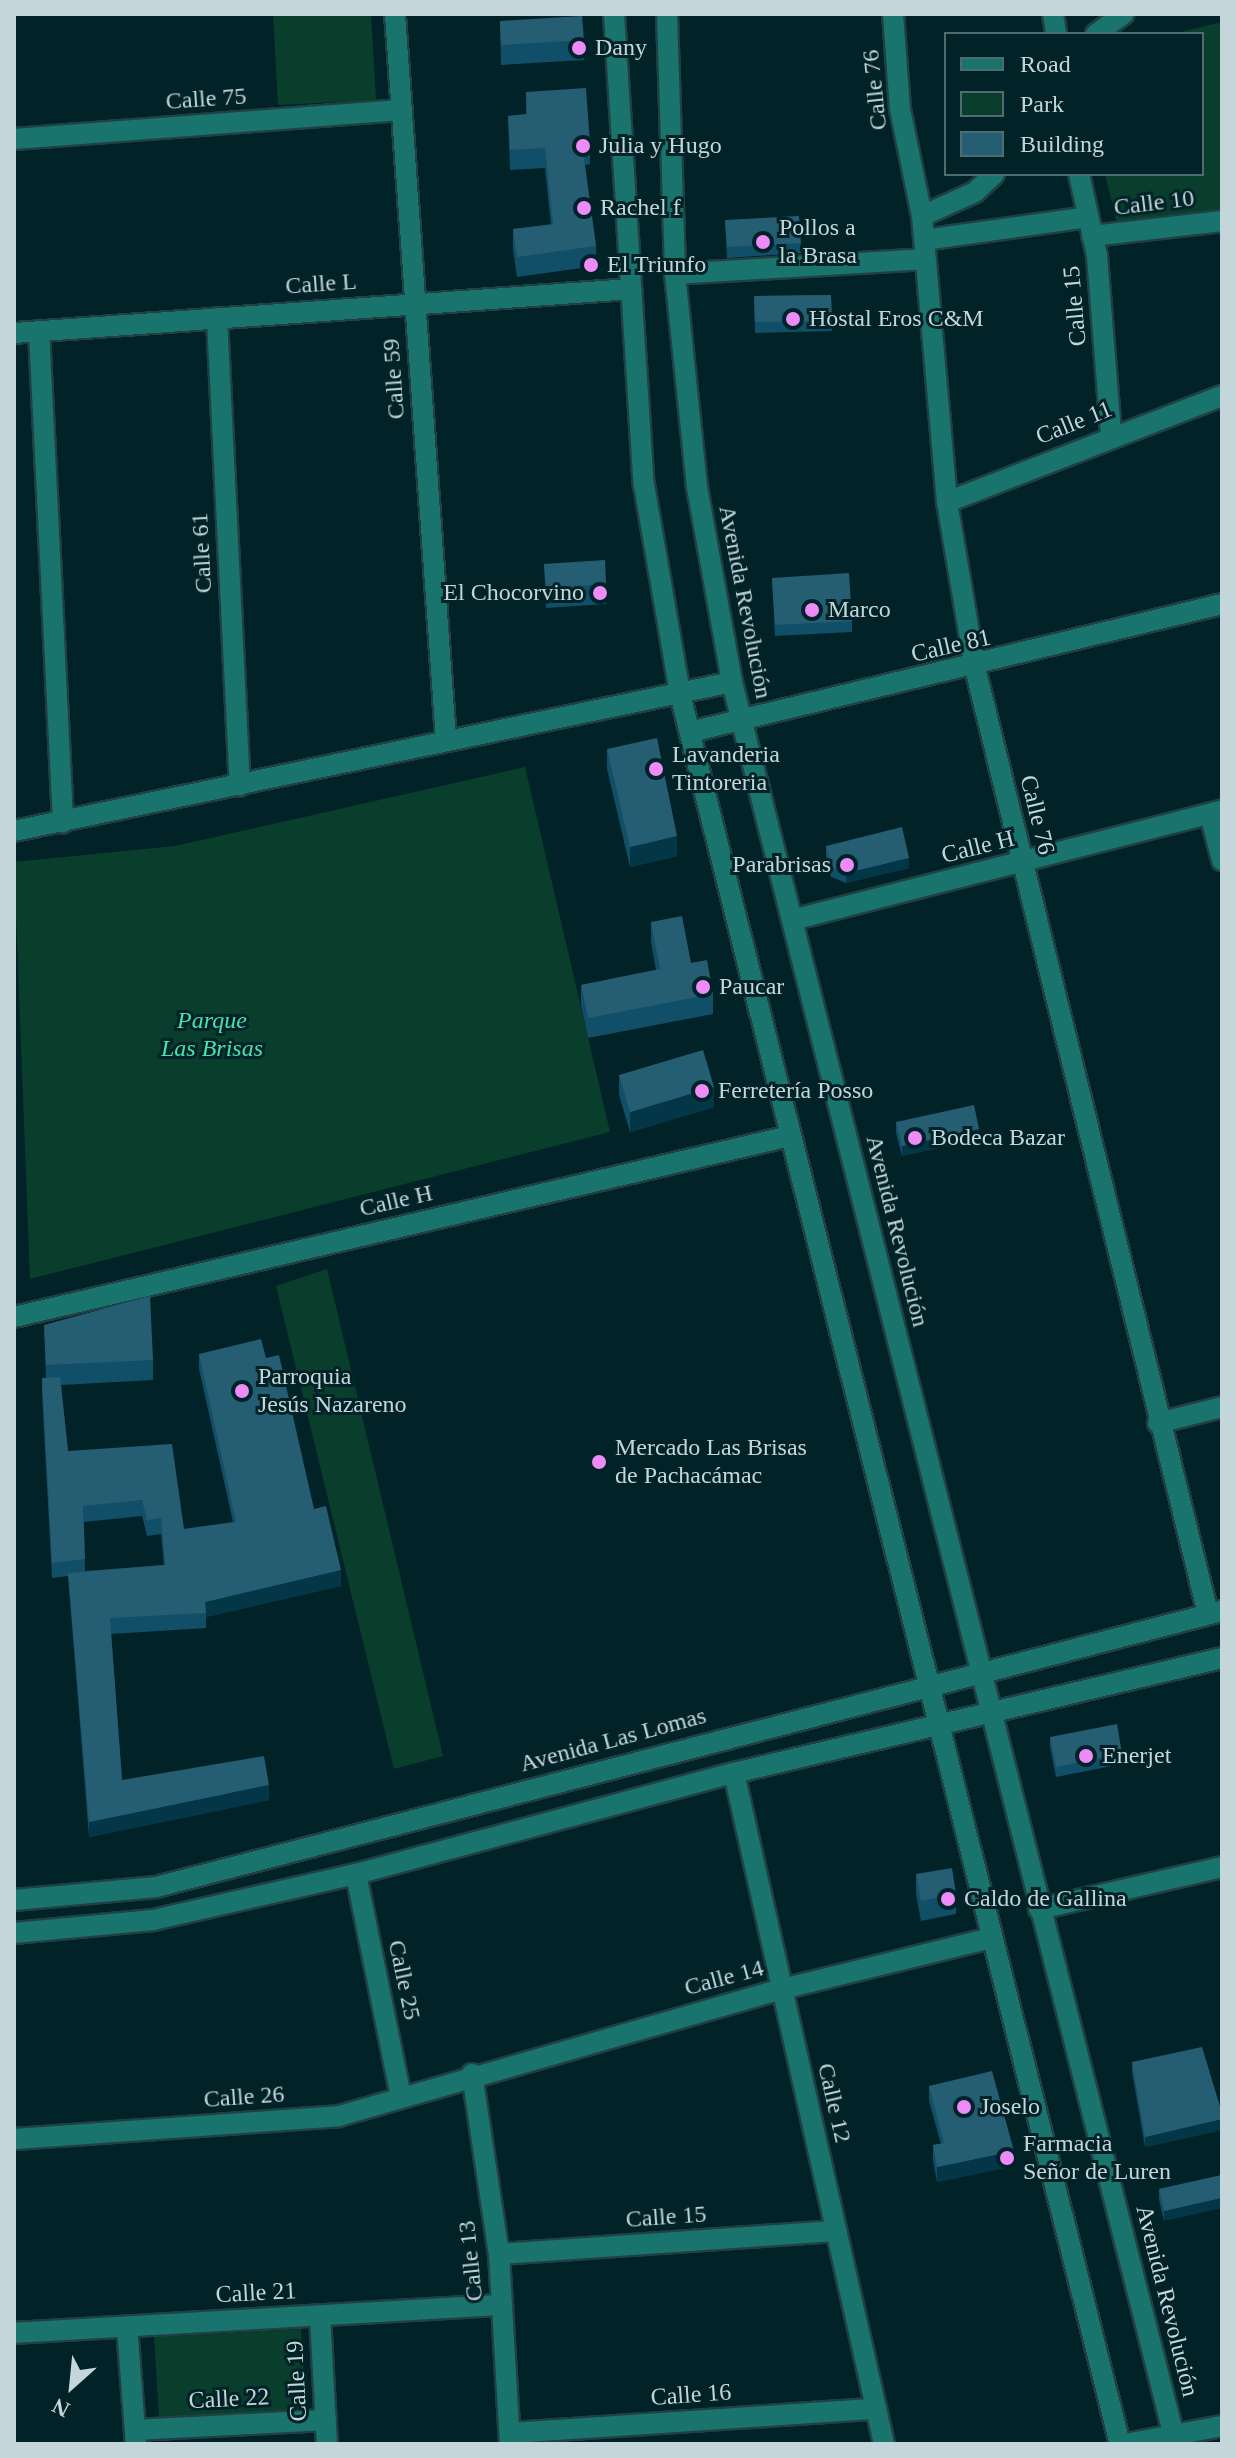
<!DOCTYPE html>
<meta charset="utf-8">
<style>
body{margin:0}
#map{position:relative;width:1236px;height:2458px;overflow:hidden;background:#012328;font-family:"Times New Roman",serif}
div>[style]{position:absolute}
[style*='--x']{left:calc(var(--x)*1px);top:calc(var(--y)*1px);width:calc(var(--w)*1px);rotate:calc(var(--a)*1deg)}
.green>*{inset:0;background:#093e2c}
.roads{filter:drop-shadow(2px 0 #204044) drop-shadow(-2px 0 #204044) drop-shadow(0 2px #204044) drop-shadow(0 -2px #204044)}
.minor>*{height:20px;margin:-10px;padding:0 10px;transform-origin:10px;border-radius:10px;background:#19746e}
.wall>*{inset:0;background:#114e67}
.shaded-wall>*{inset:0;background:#033748}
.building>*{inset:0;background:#255d73}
.dots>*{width:22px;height:22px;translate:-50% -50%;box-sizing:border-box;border:4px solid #012328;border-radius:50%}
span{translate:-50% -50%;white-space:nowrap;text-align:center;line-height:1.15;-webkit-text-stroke:6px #012328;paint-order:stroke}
.poi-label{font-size:24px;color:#c4d6d9}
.left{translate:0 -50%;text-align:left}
.right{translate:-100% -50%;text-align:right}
.street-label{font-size:24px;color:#c4d6d9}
.park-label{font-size:24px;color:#48e2ab;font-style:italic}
.frame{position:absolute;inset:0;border:16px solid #c4d6d9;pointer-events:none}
.legend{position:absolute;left:944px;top:32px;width:260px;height:144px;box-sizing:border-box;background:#012328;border:2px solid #4f6b6f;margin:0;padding:10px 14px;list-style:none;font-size:24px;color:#c4d6d9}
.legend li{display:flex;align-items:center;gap:16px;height:40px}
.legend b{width:40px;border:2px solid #4f6b6f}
.north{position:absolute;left:32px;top:2346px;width:80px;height:80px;-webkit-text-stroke:6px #012328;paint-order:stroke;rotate:207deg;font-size:22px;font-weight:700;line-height:32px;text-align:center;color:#c4d6d9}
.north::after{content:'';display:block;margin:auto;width:28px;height:36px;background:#c4d6d9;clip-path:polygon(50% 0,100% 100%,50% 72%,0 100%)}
</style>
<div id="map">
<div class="green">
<i style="clip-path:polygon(273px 14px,371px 14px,376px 100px,278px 105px)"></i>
<i style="clip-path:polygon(1222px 22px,1222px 213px,1120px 236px,1105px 174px,1202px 174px,1202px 34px,1173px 34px)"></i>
<i style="clip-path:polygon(525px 767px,610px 1132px,30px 1279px,14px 862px,175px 846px)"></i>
<i style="clip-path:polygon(327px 1269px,443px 1756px,394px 1769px,276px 1286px)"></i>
<i style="clip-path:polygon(301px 2329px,306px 2409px,159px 2417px,154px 2337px)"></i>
</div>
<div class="roads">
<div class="minor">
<i style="--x:395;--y:14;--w:728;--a:85.98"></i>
<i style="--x:614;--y:14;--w:472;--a:86.4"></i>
<i style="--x:644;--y:485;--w:212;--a:80.2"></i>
<i style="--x:680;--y:694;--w:1804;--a:75.89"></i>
<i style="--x:667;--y:14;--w:260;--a:88.2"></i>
<i style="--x:675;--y:274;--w:214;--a:84.1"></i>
<i style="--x:697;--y:487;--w:198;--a:79.8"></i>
<i style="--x:732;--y:682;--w:1817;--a:75.86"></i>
<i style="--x:893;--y:14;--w:95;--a:85.8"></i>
<i style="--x:900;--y:109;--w:109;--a:78.4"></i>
<i style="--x:922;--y:216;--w:287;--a:85"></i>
<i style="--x:947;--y:502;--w:168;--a:80.4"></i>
<i style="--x:975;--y:668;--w:974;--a:76.16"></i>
<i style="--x:1053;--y:14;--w:20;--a:81"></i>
<i style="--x:1096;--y:34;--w:34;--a:-36"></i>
<i style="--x:14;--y:139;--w:388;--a:-4.3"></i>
<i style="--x:1079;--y:174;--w:84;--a:77.6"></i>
<i style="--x:1097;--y:256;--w:180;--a:85.5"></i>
<i style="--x:922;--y:216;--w:58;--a:-24.4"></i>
<i style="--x:975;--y:192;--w:26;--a:-43"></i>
<i style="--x:1092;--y:236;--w:131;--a:-6.6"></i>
<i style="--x:924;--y:240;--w:165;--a:-8"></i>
<i style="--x:675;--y:274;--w:251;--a:-3.4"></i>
<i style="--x:217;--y:318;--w:468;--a:87.2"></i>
<i style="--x:39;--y:331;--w:492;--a:87.2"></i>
<i style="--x:14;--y:333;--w:619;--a:-4.08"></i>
<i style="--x:947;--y:502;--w:295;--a:-21.1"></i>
<i style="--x:690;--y:732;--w:547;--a:-13.53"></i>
<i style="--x:1210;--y:814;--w:48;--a:75.4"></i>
<i style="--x:14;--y:831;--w:733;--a:-11.72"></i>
<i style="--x:792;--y:920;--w:444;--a:-14.3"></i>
<i style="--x:14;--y:1317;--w:797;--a:-13.13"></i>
<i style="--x:1158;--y:1423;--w:66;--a:-14"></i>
<i style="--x:734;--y:1773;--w:688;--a:77.4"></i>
<i style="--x:356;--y:1874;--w:227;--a:78.6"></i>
<i style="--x:14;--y:1900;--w:143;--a:-5.2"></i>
<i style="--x:156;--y:1887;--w:1101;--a:-14.52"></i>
<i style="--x:1039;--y:1909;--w:188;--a:-12.9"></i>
<i style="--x:14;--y:1933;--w:140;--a:-5.3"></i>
<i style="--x:153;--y:1920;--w:208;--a:-12.8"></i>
<i style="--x:356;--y:1874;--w:391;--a:-15"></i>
<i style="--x:734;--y:1773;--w:501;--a:-13.26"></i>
<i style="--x:472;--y:2074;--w:182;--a:81.5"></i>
<i style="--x:499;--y:2254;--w:190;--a:86.7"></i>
<i style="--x:14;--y:2139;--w:326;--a:-4"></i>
<i style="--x:339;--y:2116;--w:461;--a:-16"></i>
<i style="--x:782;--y:1989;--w:216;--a:-13.7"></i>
<i style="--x:499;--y:2254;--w:338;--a:-3.9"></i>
<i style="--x:320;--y:2316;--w:128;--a:86.9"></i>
<i style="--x:127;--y:2327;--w:117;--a:85.6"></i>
<i style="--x:14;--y:2333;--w:489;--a:-3.3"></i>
<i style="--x:135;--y:2430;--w:191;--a:-3"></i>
<i style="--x:510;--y:2433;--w:367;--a:-3.8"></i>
<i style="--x:1126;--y:2444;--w:98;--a:-10.6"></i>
</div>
</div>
<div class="wall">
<i style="clip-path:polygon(500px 21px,584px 40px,584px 60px,501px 65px)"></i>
<i style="clip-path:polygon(526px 92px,590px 144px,590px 164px,585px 165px,596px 246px,596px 266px,517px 277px,513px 249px,513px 229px,551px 225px,545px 168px,510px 170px,508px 116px,526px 114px)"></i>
<i style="clip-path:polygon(725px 220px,801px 243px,801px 253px,727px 258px)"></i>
<i style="clip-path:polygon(831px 295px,832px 331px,755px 333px,754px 296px)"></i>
<i style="clip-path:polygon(544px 564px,606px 584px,606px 604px,546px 608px)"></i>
<i style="clip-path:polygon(772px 578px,852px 621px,852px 632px,775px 636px)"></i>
<i style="clip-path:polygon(607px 749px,677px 856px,630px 867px,607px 769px)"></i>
<i style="clip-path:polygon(826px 846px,909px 868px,846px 883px,831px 877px,826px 856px)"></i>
<i style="clip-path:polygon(651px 922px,691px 963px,713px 994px,713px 1014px,588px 1038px,581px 1005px,581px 985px,656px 970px,651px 942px)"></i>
<i style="clip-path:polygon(619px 1075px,714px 1107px,630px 1132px,619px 1095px)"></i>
<i style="clip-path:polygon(896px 1122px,979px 1139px,902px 1156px,896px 1133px)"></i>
<i style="clip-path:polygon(evenodd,44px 1325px,153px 1360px,153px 1380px,61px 1385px,68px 1451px,184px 1529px,233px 1522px,199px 1369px,199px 1354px,266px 1358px,314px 1509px,341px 1586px,206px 1617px,206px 1628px,111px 1634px,122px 1780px,269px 1800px,89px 1837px,68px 1576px,52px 1578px,42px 1394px,42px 1378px,46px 1378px,44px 1325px,142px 1516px,147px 1536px,161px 1534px,164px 1565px,85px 1571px,84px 1522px,142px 1516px)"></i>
<i style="clip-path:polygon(1050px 1737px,1122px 1754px,1122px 1764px,1056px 1777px,1050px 1747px)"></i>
<i style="clip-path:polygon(916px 1874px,956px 1894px,956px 1914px,921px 1921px,916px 1894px)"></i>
<i style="clip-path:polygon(1132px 2062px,1222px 2113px,1222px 2130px,1145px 2147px,1132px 2072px)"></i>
<i style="clip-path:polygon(929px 2086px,1014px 2166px,937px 2182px,933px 2160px,933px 2145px,941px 2144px,929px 2101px)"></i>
<i style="clip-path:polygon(1222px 2175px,1164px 2221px,1159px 2200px,1159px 2189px)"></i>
</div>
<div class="shaded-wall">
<i style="clip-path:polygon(677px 836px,677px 856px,630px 867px,630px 847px)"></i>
<i style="clip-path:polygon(909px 858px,909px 868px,846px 883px,846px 873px)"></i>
<i style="clip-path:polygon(714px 1087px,714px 1107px,630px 1132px,630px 1112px)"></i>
<i style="clip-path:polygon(979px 1129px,979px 1139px,902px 1156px,902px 1146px)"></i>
<i style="clip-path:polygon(341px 1570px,341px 1586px,206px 1617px,205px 1602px)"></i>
<i style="clip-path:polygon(269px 1785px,269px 1800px,89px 1837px,89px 1822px)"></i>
<i style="clip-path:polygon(1222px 2119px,1222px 2130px,1145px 2147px,1145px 2137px)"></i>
<i style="clip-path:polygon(1014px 2151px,1014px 2166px,937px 2182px,937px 2167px)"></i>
<i style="clip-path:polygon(1222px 2198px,1222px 2208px,1164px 2221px,1164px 2211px)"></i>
</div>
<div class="building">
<i style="clip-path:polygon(582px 16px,584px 40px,501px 45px,500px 21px)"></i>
<i style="clip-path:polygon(586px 88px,590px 144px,582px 145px,596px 246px,517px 257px,513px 229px,553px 224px,545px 148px,510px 150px,508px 116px,527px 114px,526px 92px)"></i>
<i style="clip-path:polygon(799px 216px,801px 243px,727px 247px,725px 220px)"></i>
<i style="clip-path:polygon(831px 295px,832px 321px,755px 322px,754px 296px)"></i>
<i style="clip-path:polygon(605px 560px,606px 584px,546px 588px,544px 564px)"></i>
<i style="clip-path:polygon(849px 573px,852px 621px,775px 625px,772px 578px)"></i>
<i style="clip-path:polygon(657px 738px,677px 836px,630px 847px,607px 749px)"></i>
<i style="clip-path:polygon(902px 827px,909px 858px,846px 873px,831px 867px,826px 846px)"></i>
<i style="clip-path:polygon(682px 916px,691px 963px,707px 960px,713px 994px,588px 1018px,581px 985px,660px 969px,651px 922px)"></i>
<i style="clip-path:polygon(703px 1050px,714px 1087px,630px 1112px,619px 1075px)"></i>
<i style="clip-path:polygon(974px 1105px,979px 1129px,902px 1146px,896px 1122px)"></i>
<i style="clip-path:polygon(150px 1296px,153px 1360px,46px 1365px,44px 1325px)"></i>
<i style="clip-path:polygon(261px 1339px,266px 1358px,279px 1355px,314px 1509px,326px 1506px,341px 1570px,205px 1602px,206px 1613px,110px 1618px,122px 1780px,264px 1756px,269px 1785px,89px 1822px,68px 1573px,165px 1565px,161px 1518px,147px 1520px,142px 1500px,83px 1506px,85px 1559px,52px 1563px,42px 1378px,60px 1377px,68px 1451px,172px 1444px,184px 1529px,236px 1522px,199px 1354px)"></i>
<i style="clip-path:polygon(1117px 1724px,1122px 1754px,1056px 1767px,1050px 1737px)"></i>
<i style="clip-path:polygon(952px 1868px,956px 1894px,921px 1901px,916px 1874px)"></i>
<i style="clip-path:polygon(1202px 2047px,1222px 2113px,1222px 2119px,1145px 2137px,1132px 2062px)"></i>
<i style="clip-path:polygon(992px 2071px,1014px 2151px,937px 2167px,933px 2145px,944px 2143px,929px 2086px)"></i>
<i style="clip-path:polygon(1222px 2175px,1222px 2198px,1164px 2211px,1159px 2189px)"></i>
</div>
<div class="dots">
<i style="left:579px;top:48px;background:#ee8bf8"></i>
<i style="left:583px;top:146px;background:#ee8bf8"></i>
<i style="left:584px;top:208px;background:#ee8bf8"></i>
<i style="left:763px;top:242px;background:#ee8bf8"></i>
<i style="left:591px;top:265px;background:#ee8bf8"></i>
<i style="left:793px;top:319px;background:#ee8bf8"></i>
<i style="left:600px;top:593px;background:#ee8bf8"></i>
<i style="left:812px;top:610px;background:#ee8bf8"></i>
<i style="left:656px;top:769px;background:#ee8bf8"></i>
<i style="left:847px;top:865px;background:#ee8bf8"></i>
<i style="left:703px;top:987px;background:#ee8bf8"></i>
<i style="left:702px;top:1091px;background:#ee8bf8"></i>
<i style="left:915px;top:1138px;background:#ee8bf8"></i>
<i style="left:242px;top:1391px;background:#ee8bf8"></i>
<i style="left:599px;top:1462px;background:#ee8bf8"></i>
<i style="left:1086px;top:1756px;background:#ee8bf8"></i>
<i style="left:948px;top:1899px;background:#ee8bf8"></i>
<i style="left:964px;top:2107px;background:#ee8bf8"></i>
<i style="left:1007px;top:2158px;background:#ee8bf8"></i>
</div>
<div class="poi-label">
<span class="left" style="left:595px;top:48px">Dany</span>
<span class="left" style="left:599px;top:146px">Julia y Hugo</span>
<span class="left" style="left:600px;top:208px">Rachel f</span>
<span class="left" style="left:779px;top:242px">Pollos a<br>la Brasa</span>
<span class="left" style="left:607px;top:265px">El Triunfo</span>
<span class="left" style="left:809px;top:319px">Hostal Eros C&amp;M</span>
<span class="right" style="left:584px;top:593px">El Chocorvino</span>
<span class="left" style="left:828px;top:610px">Marco</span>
<span class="left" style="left:672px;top:769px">Lavanderia<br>Tintoreria</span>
<span class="right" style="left:831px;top:865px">Parabrisas</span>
<span class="left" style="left:719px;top:987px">Paucar</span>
<span class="left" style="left:718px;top:1091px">Ferretería Posso</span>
<span class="left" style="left:931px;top:1138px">Bodeca Bazar</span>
<span class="left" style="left:258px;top:1391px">Parroquia<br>Jesús Nazareno</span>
<span class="left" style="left:615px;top:1462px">Mercado Las Brisas<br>de Pachacámac</span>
<span class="left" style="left:1102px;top:1756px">Enerjet</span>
<span class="left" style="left:964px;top:1899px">Caldo de Gallina</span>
<span class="left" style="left:980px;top:2107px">Joselo</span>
<span class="left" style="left:1023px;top:2158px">Farmacia<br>Señor de Luren</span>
</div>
<div class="street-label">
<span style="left:875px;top:90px;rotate:-96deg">Calle 76</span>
<span style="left:206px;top:99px;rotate:-4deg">Calle 75</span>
<span style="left:1154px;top:203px;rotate:-7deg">Calle 10</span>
<span style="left:321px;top:284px;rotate:-4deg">Calle L</span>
<span style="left:1075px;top:306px;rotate:-95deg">Calle 15</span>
<span style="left:394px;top:379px;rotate:-94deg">Calle 59</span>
<span style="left:1074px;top:423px;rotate:-22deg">Calle 11</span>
<span style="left:202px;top:553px;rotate:-93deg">Calle 61</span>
<span style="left:745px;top:602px;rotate:79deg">Avenida Revolución</span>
<span style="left:951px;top:646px;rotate:-13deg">Calle 81</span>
<span style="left:1037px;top:815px;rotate:76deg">Calle 76</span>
<span style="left:978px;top:847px;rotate:-14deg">Calle H</span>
<span style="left:396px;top:1201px;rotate:-13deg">Calle H</span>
<span style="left:897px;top:1231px;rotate:76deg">Avenida Revolución</span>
<span style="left:613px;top:1740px;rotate:-15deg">Avenida Las Lomas</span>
<span style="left:724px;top:1978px;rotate:-15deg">Calle 14</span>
<span style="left:404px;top:1980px;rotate:78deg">Calle 25</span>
<span style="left:244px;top:2097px;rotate:-4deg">Calle 26</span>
<span style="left:834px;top:2103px;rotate:77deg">Calle 12</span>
<span style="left:666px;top:2217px;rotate:-4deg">Calle 15</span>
<span style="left:471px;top:2261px;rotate:-96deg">Calle 13</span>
<span style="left:256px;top:2293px;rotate:-3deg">Calle 21</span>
<span style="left:1167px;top:2301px;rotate:76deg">Avenida Revolución</span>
<span style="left:297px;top:2381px;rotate:-93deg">Calle 19</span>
<span style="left:691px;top:2395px;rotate:-4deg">Calle 16</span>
<span style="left:229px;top:2399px;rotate:-3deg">Calle 22</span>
</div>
<div class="park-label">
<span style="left:212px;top:1035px">Parque<br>Las Brisas</span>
</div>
<div class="frame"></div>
<ul class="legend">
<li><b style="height:10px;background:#19746e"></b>Road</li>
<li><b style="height:22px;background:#093e2c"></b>Park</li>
<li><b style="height:22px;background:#255d73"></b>Building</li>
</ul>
<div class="north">N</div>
</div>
